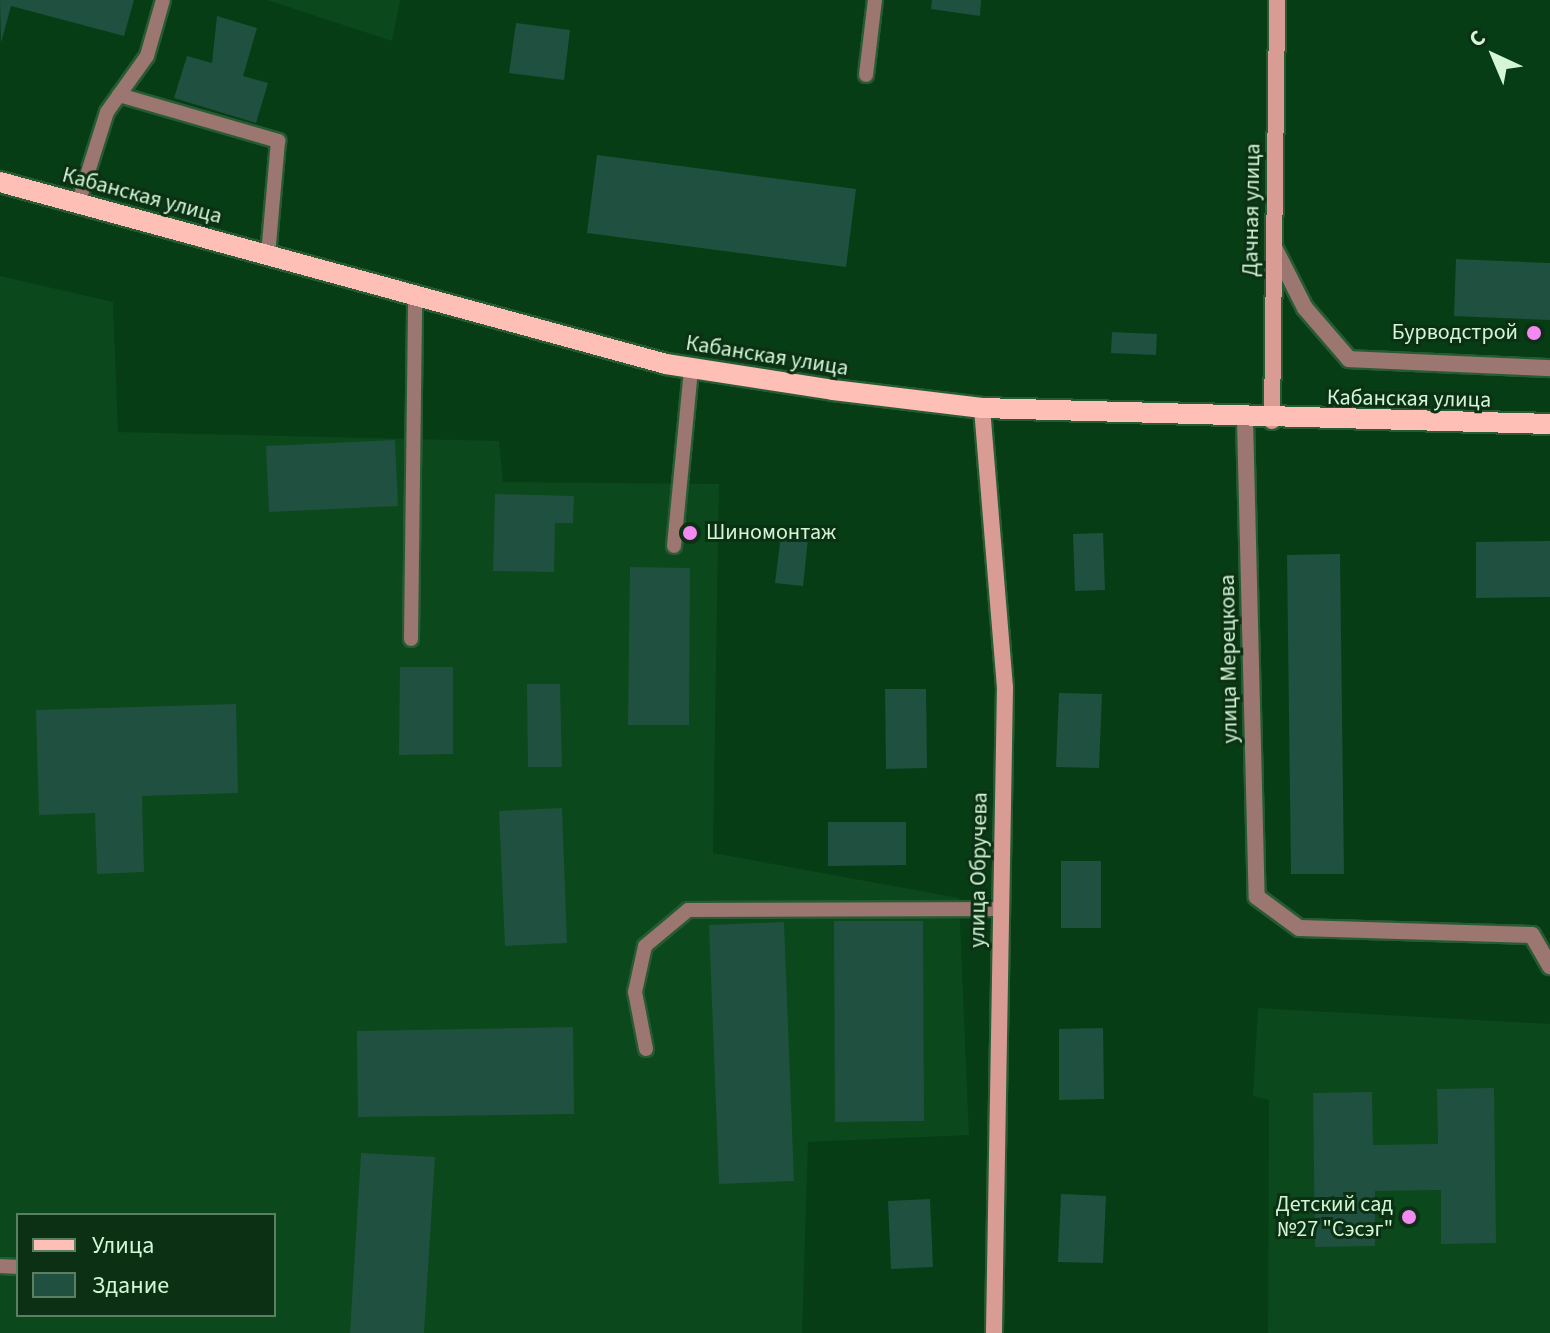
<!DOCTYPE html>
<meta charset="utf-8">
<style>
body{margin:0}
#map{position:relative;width:1550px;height:1333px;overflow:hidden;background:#063d15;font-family:"Source Sans 3",sans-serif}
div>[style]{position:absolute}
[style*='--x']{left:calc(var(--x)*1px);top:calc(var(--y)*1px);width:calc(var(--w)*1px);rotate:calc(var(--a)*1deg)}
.built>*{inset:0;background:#0b481b}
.building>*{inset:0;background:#20503f}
.roads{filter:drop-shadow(2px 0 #275b34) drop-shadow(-2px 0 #275b34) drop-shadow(0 2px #275b34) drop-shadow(0 -2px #275b34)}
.lane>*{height:14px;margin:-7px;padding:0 7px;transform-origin:7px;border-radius:7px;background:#9c7671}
.street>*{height:16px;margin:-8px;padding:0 8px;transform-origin:8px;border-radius:8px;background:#9c7671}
.secondary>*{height:16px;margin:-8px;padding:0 8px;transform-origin:8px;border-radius:8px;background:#d99c94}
.primary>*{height:20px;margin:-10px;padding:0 10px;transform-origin:10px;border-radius:10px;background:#fdbfb6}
.dots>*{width:22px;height:22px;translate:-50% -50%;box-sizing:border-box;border:4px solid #0c3014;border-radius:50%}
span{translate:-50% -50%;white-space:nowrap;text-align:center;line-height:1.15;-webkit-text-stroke:6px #0c3014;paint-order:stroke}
.street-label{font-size:22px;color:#d4f6d7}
.poi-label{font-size:22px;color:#d4f6d7}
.right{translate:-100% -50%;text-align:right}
.left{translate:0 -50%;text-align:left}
.legend{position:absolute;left:16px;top:1213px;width:260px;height:104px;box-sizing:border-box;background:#0c3014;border:2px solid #5c7f62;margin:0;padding:10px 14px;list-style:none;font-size:24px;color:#d4f6d7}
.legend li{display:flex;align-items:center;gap:16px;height:40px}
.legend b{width:40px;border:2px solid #5c7f62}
.north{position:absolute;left:1454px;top:16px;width:80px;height:80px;-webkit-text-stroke:6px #0c3014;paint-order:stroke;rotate:316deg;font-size:22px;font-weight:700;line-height:32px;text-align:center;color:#d4f6d7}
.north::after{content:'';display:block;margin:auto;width:28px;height:36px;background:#d4f6d7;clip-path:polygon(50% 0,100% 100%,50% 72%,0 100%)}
</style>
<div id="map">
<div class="built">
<i style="clip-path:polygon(267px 0,400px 0,392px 41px)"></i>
<i style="clip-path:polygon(evenodd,0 276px,113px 302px,118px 432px,499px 441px,503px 482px,719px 484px,713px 853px,959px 898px,969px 1135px,808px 1142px,802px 1333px,0 1333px,0 276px,18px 1215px,274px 1215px,274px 1315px,18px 1315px,18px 1215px)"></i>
<i style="clip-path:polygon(1258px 1008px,1550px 1024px,1550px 1333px,1268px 1333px,1269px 1100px,1253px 1096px)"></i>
</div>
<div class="building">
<i style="clip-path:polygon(0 0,134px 0,124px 36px,11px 6px,1px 43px)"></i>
<i style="clip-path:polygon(932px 0,981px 0,980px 16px,931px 9px)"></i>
<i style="clip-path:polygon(217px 16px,257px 28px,243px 76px,268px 83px,256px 123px,174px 98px,187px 56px,212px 63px)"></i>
<i style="clip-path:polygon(516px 23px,570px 30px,564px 80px,509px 73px)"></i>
<i style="clip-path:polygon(597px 155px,856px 189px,846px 267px,587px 233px)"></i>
<i style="clip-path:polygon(1456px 259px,1550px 263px,1550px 320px,1454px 316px)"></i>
<i style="clip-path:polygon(1112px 332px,1157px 334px,1156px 355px,1111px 353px)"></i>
<i style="clip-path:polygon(395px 440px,398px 506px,269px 512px,266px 446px)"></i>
<i style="clip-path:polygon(495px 494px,574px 496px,573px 523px,555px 523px,554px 572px,493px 571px)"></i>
<i style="clip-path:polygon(782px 527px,809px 529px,803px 586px,775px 583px)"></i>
<i style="clip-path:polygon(1103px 533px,1105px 590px,1075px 591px,1073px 534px)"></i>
<i style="clip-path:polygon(1550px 541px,1550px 597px,1476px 598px,1476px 542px)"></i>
<i style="clip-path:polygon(1340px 554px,1344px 874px,1291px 874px,1287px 555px)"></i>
<i style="clip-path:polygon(630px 567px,690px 568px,689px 725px,628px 725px)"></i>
<i style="clip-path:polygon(400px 667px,453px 667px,453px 754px,399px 755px)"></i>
<i style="clip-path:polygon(527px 684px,560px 684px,562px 767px,528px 767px)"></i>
<i style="clip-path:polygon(885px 689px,926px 689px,927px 768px,886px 769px)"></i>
<i style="clip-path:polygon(1059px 693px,1102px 694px,1099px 768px,1056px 767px)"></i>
<i style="clip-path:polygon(236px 704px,238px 793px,142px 796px,144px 872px,97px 874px,95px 813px,39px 815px,36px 710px)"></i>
<i style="clip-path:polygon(562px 808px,567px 943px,505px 946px,499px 811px)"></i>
<i style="clip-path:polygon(828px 822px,906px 822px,906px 865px,828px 866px)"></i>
<i style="clip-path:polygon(1061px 861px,1101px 861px,1101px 928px,1061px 928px)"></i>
<i style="clip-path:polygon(834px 921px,923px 921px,924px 1121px,835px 1122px)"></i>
<i style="clip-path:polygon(784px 922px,794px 1181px,719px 1184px,709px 925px)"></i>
<i style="clip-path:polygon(573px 1027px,574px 1114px,358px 1117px,357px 1031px)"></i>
<i style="clip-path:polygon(1103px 1028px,1104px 1099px,1059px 1100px,1059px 1029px)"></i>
<i style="clip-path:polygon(1494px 1088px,1496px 1243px,1441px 1244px,1441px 1190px,1375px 1191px,1375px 1246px,1315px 1247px,1313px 1093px,1372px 1092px,1373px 1145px,1438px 1144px,1437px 1089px)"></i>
<i style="clip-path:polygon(361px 1153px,435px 1157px,424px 1333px,350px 1333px)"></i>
<i style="clip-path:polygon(1061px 1194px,1106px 1196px,1103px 1263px,1058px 1262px)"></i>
<i style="clip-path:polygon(930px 1199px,933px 1267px,891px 1269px,888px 1201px)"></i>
</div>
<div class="roads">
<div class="lane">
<i style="--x:866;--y:75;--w:76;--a:-83.2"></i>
<i style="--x:119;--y:95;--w:166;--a:16.1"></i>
<i style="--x:278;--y:141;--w:115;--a:95"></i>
<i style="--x:78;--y:204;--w:96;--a:-72.5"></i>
<i style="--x:107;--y:112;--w:69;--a:-54.5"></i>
<i style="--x:147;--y:56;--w:58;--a:-74.1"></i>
<i style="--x:674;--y:546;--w:179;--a:-84.5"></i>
<i style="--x:411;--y:639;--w:343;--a:-89.3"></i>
<i style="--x:646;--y:1049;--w:58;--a:-100.9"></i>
<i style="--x:635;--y:992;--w:47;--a:-77.7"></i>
<i style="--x:645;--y:946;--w:56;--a:-39.9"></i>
<i style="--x:688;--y:910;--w:313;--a:-0.2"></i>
<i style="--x:0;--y:1266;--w:18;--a:3"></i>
</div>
<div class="street">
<i style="--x:1274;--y:247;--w:68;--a:63.1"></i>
<i style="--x:1305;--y:308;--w:67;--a:49.2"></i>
<i style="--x:1349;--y:359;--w:201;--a:2.6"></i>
<i style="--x:1245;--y:420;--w:477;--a:88.6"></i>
<i style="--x:1257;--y:897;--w:52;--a:36.4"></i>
<i style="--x:1299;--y:928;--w:233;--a:1.7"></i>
<i style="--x:1532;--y:935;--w:36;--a:60"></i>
</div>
<div class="secondary">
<i style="--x:982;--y:408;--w:280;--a:85.3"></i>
<i style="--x:1005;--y:687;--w:646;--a:90.98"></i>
<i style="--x:1272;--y:421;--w:421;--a:-89.3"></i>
</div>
<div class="primary">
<i style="--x:0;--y:182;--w:690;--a:15.28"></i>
<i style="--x:666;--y:364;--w:169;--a:8.8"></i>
<i style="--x:833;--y:390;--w:150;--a:6.9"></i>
<i style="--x:982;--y:408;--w:568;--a:1.61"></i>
</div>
</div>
<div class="dots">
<i style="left:1534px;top:333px;background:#f38af2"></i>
<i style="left:690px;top:533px;background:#f38af2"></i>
<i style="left:1409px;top:1217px;background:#f38af2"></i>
</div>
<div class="street-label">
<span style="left:142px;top:196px;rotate:15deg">Кабанская улица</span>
<span style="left:1252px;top:210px;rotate:-89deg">Дачная улица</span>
<span style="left:767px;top:356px;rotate:9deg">Кабанская улица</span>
<span style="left:1409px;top:399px;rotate:1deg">Кабанская улица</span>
<span style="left:1229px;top:659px;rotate:-91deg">улица Мерецкова</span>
<span style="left:979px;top:870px;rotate:-89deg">улица Обручева</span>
</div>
<div class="poi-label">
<span class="right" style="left:1518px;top:333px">Бурводстрой</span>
<span class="left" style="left:706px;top:533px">Шиномонтаж</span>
<span class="right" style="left:1393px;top:1217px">Детский сад<br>№27 "Сэсэг"</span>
</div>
<ul class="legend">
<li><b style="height:10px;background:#fdbfb6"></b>Улица</li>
<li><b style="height:22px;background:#20503f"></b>Здание</li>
</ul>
<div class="north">С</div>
</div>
